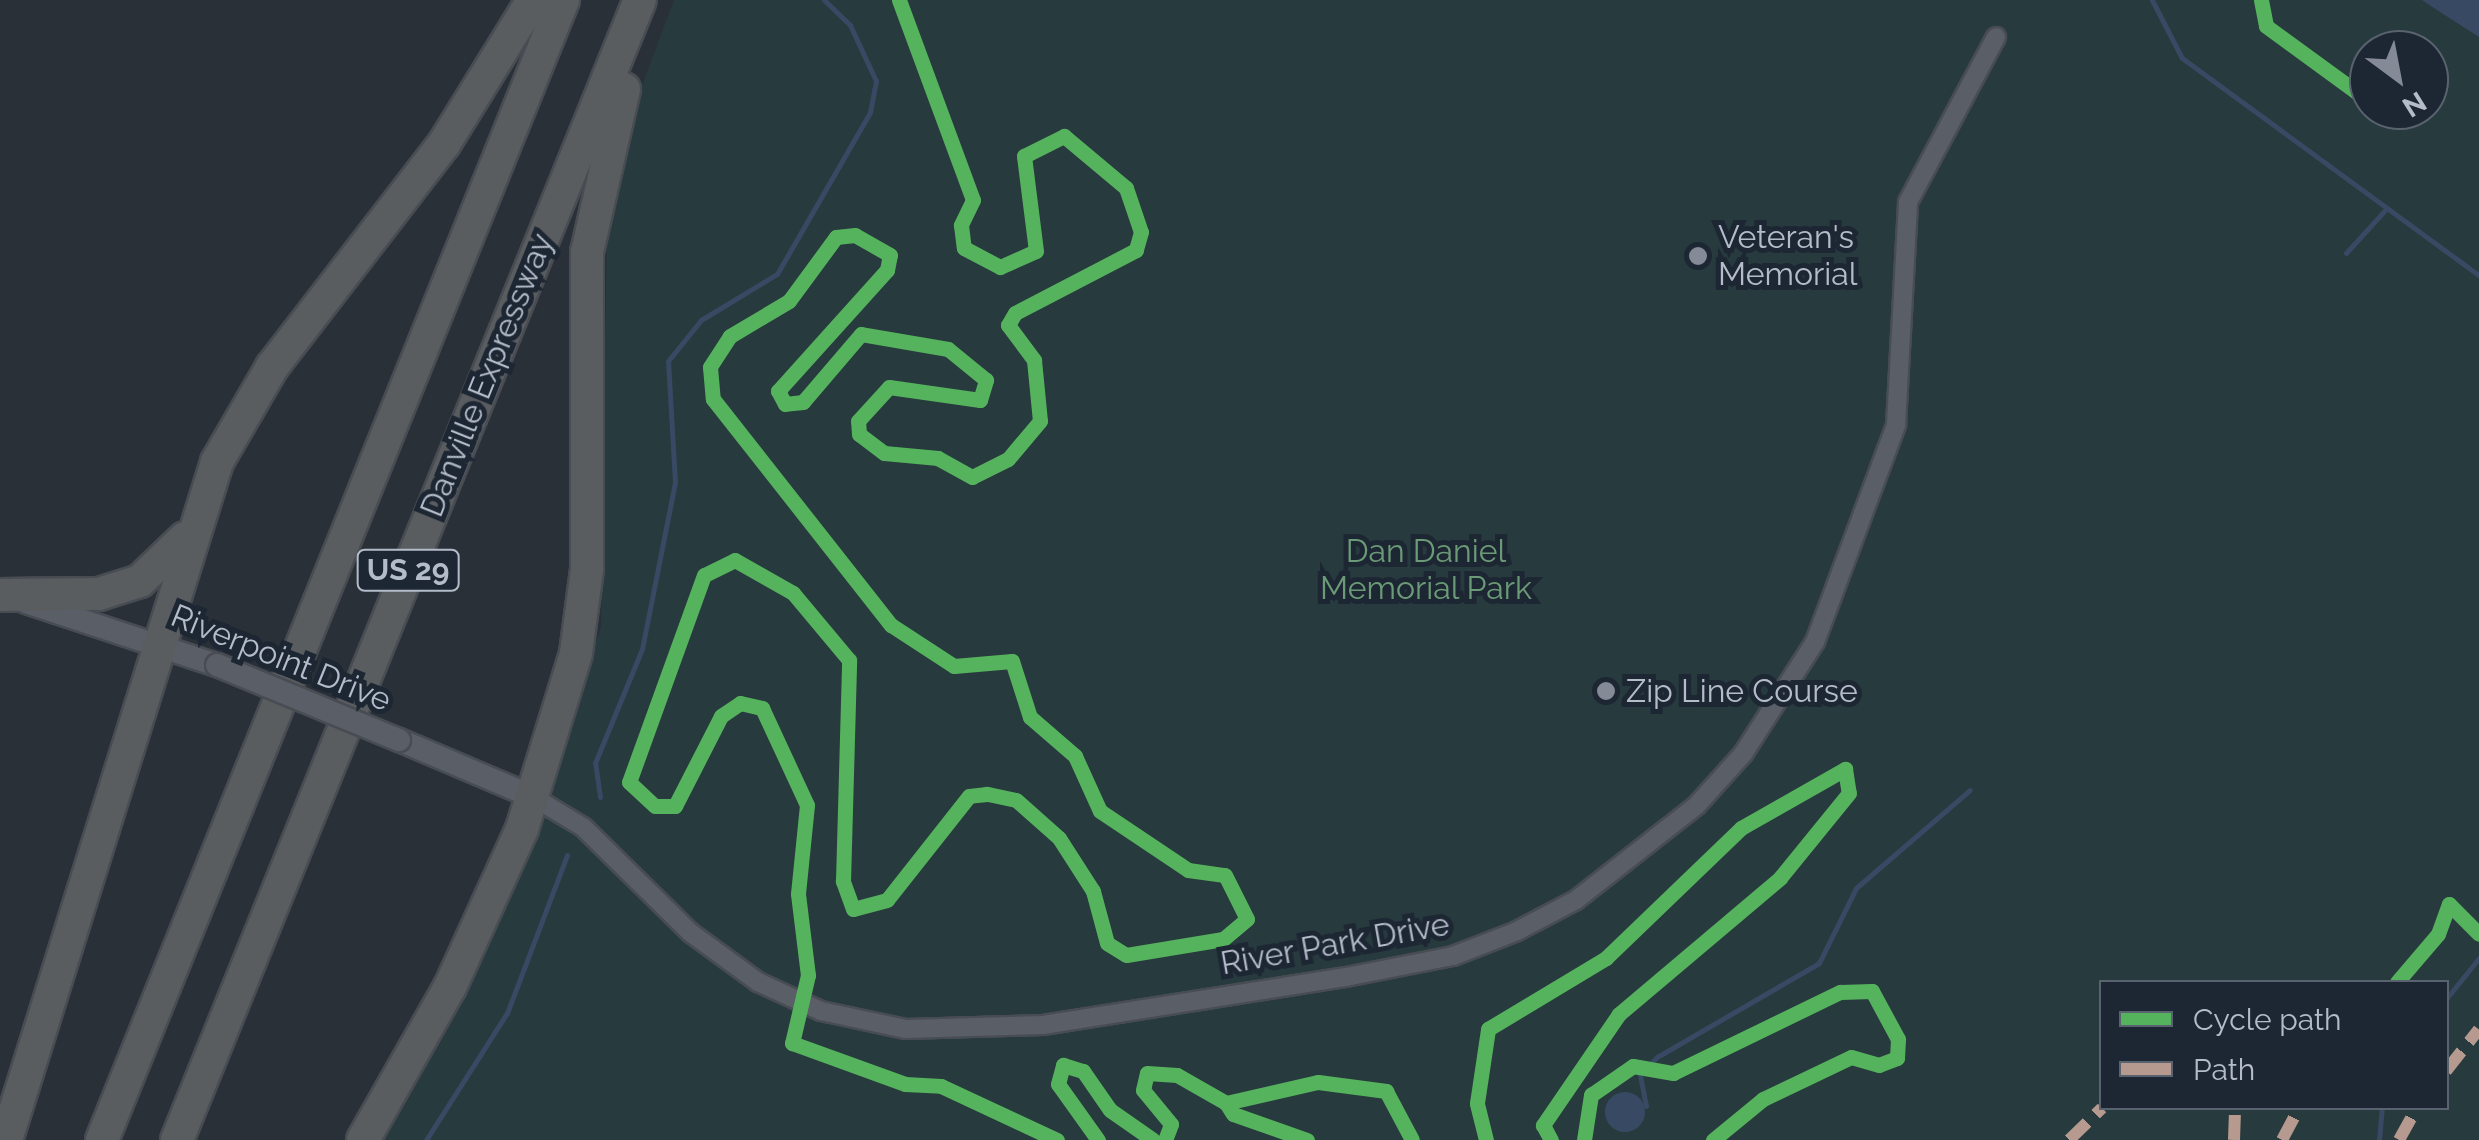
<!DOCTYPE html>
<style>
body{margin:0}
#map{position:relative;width:2479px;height:1140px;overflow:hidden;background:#2a3038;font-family:Raleway,sans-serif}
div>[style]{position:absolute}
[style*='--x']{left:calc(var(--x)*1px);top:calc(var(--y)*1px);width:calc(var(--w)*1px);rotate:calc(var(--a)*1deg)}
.green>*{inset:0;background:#273a3e}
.water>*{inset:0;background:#384963}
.round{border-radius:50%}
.stream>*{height:5px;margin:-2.5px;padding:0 2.5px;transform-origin:2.5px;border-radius:2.5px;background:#384963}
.roads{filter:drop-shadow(2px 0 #484c53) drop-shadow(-2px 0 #484c53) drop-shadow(0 2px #484c53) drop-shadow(0 -2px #484c53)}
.minor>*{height:18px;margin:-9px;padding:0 9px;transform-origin:9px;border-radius:9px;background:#5a5e66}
.tertiary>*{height:22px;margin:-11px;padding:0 11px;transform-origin:11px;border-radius:11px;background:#5a5e66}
.motorway>*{height:32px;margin:-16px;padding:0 16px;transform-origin:16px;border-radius:16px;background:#5a5d60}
.bridges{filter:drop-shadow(2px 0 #484c53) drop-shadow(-2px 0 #484c53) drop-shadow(0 2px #484c53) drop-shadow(0 -2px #484c53)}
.tertiary-bridge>*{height:22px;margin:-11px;padding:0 11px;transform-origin:11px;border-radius:11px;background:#5a5e66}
.quiet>*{height:12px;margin-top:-6px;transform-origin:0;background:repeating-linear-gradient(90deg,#b69a8f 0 25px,transparent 0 37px)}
.cycleway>*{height:15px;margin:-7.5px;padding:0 7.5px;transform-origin:7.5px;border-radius:7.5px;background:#56b35d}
.dots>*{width:28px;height:28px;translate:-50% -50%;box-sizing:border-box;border:5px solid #1d2633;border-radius:50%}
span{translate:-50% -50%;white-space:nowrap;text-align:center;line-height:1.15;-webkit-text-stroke:10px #1d2633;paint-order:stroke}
.shield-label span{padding:2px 8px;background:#1d2633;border:2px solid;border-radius:8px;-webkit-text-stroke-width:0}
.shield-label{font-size:30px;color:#b4bcc9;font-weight:700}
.poi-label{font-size:32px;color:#b4bcc9}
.left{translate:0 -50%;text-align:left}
.street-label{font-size:32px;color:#b4bcc9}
.park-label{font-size:32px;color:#6b9a76}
.legend{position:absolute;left:2099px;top:980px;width:350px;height:130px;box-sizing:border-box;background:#1d2633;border:2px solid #59626f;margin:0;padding:12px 18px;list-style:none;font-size:30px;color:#b4bcc9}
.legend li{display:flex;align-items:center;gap:20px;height:50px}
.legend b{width:50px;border:2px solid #59626f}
.north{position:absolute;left:2349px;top:30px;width:100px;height:100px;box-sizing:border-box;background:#1d2633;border:2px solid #59626f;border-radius:50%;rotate:148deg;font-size:28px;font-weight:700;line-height:40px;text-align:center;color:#b4bcc9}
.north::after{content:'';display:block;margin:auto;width:35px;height:45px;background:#848b96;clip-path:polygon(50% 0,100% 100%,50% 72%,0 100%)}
</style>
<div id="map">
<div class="green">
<i style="clip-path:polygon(evenodd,674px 0,2432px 0,2479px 32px,2479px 1140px,373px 1140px,519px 868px,601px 627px,607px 224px,628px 123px,674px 0,2369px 50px,2429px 50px,2429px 110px,2369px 110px,2369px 50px,674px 0,2102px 982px,2446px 982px,2446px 1108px,2102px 1108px,2102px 982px)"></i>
</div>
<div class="water">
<i style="clip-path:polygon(2422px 0,2479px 0,2479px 37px,2437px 10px)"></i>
<i class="round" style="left:1605px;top:1092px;width:40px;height:40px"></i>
</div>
<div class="stream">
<i style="--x:2152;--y:0;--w:65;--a:62.7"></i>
<i style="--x:2182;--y:58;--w:368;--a:36.2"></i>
<i style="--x:2346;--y:253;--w:61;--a:-47.7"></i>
<i style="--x:600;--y:797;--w:34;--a:-98"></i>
<i style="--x:595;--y:763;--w:123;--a:-67.6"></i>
<i style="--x:642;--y:649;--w:170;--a:-78.8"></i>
<i style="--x:675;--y:482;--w:121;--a:-93.3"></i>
<i style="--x:668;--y:361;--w:53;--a:-51.2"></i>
<i style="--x:701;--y:320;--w:89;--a:-31.2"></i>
<i style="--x:777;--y:274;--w:187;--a:-60.1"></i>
<i style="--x:870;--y:112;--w:32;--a:-79"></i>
<i style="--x:876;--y:81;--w:62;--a:-114.9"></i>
<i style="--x:850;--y:25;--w:36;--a:-136"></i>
<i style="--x:2446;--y:999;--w:53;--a:-51.2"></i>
<i style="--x:1646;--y:1106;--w:33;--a:-101"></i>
<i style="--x:1640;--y:1074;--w:24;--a:-45"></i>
<i style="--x:1657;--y:1057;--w:187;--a:-30.1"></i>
<i style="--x:1819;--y:963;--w:84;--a:-63.7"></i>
<i style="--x:1856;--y:888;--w:150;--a:-40.7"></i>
<i style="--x:426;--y:1140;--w:151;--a:-57.5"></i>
<i style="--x:507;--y:1013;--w:169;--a:-69.2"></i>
<i style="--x:2379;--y:1140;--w:32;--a:-85"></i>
</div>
<div class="roads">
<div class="minor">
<i style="--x:533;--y:797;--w:58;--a:31"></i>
<i style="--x:583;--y:827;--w:151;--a:44.5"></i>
<i style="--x:691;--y:933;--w:83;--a:36.2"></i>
<i style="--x:758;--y:982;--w:69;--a:24.7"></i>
<i style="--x:821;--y:1011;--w:87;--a:12"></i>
<i style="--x:906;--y:1029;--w:137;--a:-1.7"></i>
<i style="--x:1043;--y:1025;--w:307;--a:-9"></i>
<i style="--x:1346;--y:977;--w:109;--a:-11.1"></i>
<i style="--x:1453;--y:956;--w:66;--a:-21.2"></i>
<i style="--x:1515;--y:932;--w:69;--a:-27.7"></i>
<i style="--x:1576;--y:900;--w:154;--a:-38.1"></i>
<i style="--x:1697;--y:805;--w:69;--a:-48"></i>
<i style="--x:1743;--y:754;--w:133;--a:-57.3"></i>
<i style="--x:1815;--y:642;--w:232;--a:-69.5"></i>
<i style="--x:1896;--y:425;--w:223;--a:-86.9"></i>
<i style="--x:1908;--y:202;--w:187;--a:-61.9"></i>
</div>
<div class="tertiary">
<i style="--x:26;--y:602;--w:201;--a:18.3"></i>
<i style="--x:399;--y:740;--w:146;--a:23"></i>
</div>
<div class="motorway">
<i style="--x:0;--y:595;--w:99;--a:-0.6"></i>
<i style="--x:99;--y:594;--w:43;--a:-17.6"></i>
<i style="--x:140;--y:581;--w:62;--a:-43.7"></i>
<i style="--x:6;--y:1140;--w:710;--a:-72.71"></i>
<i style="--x:217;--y:462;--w:110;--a:-59.9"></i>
<i style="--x:272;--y:367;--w:282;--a:-52.4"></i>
<i style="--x:444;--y:144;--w:169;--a:-58.3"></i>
<i style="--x:102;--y:1140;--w:1230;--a:-67.98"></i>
<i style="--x:177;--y:1140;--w:1230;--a:-67.9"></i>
<i style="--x:363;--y:1140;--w:176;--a:-60.4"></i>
<i style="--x:450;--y:987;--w:174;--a:-65.5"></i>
<i style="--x:522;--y:829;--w:184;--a:-72.9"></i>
<i style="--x:576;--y:653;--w:85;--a:-82.5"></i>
<i style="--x:587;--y:569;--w:317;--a:-90"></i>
<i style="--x:587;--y:252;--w:167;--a:-77.2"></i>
</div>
</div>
<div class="bridges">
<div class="tertiary-bridge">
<i style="--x:217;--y:665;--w:197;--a:22.4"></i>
</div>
</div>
<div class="quiet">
<i style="--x:2446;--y:1071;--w:53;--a:-51.8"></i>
<i style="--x:2069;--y:1140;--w:46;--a:-44.1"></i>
<i style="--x:2234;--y:1140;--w:32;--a:-88"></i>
<i style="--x:2282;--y:1140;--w:36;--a:-62"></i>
<i style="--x:2399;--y:1140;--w:37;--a:-61"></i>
</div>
<div class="cycleway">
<i style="--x:899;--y:0;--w:213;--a:69.7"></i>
<i style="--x:973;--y:200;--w:28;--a:116"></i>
<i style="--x:961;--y:225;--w:23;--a:83"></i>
<i style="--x:964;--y:248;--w:41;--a:27.8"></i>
<i style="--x:1000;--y:267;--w:39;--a:-24"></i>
<i style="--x:1036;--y:251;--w:96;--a:-97.2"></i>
<i style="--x:1024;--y:156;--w:45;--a:-26.6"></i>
<i style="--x:1064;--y:136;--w:81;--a:40"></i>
<i style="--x:1126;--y:188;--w:46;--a:71.2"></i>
<i style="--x:1141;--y:232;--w:19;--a:106"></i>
<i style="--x:1136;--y:250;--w:136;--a:152.5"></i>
<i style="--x:1015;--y:313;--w:14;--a:120"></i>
<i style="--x:1008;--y:325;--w:44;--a:53.4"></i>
<i style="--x:1034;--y:360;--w:61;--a:84.4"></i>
<i style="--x:1040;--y:421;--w:50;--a:130.1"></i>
<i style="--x:1008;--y:459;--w:40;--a:153.4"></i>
<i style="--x:972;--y:477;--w:39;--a:-151"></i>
<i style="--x:938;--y:458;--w:54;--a:-174.7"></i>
<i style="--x:884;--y:453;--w:31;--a:-143"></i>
<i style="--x:859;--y:434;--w:13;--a:-94"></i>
<i style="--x:858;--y:421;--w:46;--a:-47.6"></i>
<i style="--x:889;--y:387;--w:92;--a:8.1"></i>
<i style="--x:980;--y:400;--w:21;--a:-73"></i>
<i style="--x:986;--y:380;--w:49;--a:-140.8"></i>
<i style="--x:948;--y:349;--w:88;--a:-170.2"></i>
<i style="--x:861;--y:334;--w:89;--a:130.5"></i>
<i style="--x:803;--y:402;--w:18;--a:174"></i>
<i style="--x:785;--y:404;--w:15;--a:-118"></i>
<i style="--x:778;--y:391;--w:163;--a:-48"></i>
<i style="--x:887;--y:270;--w:15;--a:-79"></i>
<i style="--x:890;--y:255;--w:40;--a:-150.3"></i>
<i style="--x:855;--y:235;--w:19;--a:174"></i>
<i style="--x:836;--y:237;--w:79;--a:126.3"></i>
<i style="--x:789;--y:301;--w:69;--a:149.3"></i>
<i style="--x:730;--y:336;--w:37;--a:123"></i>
<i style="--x:710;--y:367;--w:32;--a:85"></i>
<i style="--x:713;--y:399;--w:288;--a:51.8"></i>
<i style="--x:891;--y:625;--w:75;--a:33.1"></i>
<i style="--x:954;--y:666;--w:58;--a:-4.9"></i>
<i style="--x:1012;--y:661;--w:59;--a:72.2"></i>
<i style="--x:1030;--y:717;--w:60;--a:40.9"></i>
<i style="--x:1075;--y:756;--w:60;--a:65.6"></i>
<i style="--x:1100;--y:811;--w:106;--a:33.8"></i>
<i style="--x:1188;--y:870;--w:37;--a:8"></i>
<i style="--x:1225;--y:875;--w:49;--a:63.4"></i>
<i style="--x:1247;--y:919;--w:31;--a:140"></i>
<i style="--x:1223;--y:939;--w:98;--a:170.6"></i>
<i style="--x:1126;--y:955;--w:22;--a:-148"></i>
<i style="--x:1107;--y:943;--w:54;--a:-105.1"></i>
<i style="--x:1093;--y:891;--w:63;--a:-122.7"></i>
<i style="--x:1059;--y:838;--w:57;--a:-138.5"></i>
<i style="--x:1016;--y:800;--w:30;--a:-168"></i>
<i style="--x:987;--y:794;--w:18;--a:174"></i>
<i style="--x:969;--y:796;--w:132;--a:128.3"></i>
<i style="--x:887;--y:900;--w:35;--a:165"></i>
<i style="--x:853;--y:909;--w:30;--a:-110"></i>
<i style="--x:843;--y:881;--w:221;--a:-88.4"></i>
<i style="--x:849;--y:660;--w:87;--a:-129.9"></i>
<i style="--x:793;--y:593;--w:67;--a:-150.4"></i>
<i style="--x:735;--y:560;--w:34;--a:154"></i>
<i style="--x:704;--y:575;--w:220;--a:109.9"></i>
<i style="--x:629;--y:782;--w:35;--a:43"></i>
<i style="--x:655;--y:806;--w:20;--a:0"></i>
<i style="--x:675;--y:806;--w:101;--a:-62.9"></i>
<i style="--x:721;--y:716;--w:23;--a:-34"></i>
<i style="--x:740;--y:703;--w:23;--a:13"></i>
<i style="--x:762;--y:708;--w:107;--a:65.1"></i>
<i style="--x:807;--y:805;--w:89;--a:95.8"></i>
<i style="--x:798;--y:894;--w:82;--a:83"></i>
<i style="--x:808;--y:975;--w:70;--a:103.2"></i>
<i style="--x:792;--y:1043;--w:120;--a:19.9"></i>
<i style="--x:905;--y:1084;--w:36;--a:3"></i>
<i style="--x:941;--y:1086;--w:128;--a:25"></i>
<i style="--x:2261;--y:0;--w:26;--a:79"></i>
<i style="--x:2266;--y:26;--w:127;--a:36.1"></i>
<i style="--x:2397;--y:982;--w:63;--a:-49.5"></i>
<i style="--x:2438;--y:934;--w:32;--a:-70"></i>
<i style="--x:2449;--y:904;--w:42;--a:45"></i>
<i style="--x:1098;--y:1140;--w:69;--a:-125.5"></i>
<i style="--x:1058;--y:1084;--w:20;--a:-75"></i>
<i style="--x:1063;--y:1065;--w:21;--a:17"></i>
<i style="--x:1083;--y:1071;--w:47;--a:55.3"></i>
<i style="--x:1110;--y:1110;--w:52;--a:34.9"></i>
<i style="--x:1165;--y:1140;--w:17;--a:-69"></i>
<i style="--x:1171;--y:1124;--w:44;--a:-129.5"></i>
<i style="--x:1143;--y:1090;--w:17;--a:-77"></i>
<i style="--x:1147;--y:1073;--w:30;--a:4"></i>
<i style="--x:1177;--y:1075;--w:56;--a:29.7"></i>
<i style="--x:1307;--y:1140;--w:78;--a:-160.6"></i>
<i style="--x:1233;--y:1114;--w:13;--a:-122"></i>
<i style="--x:1226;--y:1103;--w:94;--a:-12.9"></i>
<i style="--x:1318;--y:1082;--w:69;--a:7.5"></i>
<i style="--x:1386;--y:1091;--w:55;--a:62"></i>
<i style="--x:1486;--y:1140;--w:38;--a:-104"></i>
<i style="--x:1477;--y:1103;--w:75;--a:-81.5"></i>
<i style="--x:1488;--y:1029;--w:138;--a:-31"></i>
<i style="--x:1606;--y:958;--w:187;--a:-43.9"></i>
<i style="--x:1741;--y:828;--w:120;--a:-29.6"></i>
<i style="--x:1845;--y:769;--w:24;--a:81"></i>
<i style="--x:1849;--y:793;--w:109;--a:129.1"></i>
<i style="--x:1780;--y:878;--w:211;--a:139.8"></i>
<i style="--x:1619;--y:1014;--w:135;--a:124.4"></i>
<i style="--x:1543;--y:1125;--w:17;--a:62"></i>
<i style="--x:1584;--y:1140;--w:46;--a:-81.2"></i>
<i style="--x:1591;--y:1095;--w:51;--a:-34.6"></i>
<i style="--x:1633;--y:1066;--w:41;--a:9.9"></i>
<i style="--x:1673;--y:1073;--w:186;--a:-25.9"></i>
<i style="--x:1840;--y:992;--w:32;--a:-2"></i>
<i style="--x:1872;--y:991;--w:55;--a:61.6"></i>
<i style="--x:1898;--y:1039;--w:19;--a:93"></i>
<i style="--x:1897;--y:1058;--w:19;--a:159"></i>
<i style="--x:1879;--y:1065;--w:29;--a:-164"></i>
<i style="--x:1851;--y:1057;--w:98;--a:154.5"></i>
<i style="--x:1763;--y:1099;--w:65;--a:140.6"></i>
</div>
<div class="dots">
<i style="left:1698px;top:256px;background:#848b96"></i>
<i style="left:1606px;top:691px;background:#848b96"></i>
</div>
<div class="shield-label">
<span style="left:408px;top:570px">US 29</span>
</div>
<div class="poi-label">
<span class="left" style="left:1718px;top:256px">Veteran's<br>Memorial</span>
<span class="left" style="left:1626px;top:691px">Zip Line Course</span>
</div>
<div class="street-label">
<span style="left:487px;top:375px;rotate:-68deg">Danville Expressway</span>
<span style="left:281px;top:658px;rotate:22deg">Riverpoint Drive</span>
<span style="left:1335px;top:944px;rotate:-10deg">River Park Drive</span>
</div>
<div class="park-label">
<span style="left:1426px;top:570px">Dan Daniel<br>Memorial Park</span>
</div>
<ul class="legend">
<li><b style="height:12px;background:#56b35d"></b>Cycle path</li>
<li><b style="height:12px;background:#b69a8f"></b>Path</li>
</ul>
<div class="north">N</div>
</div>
